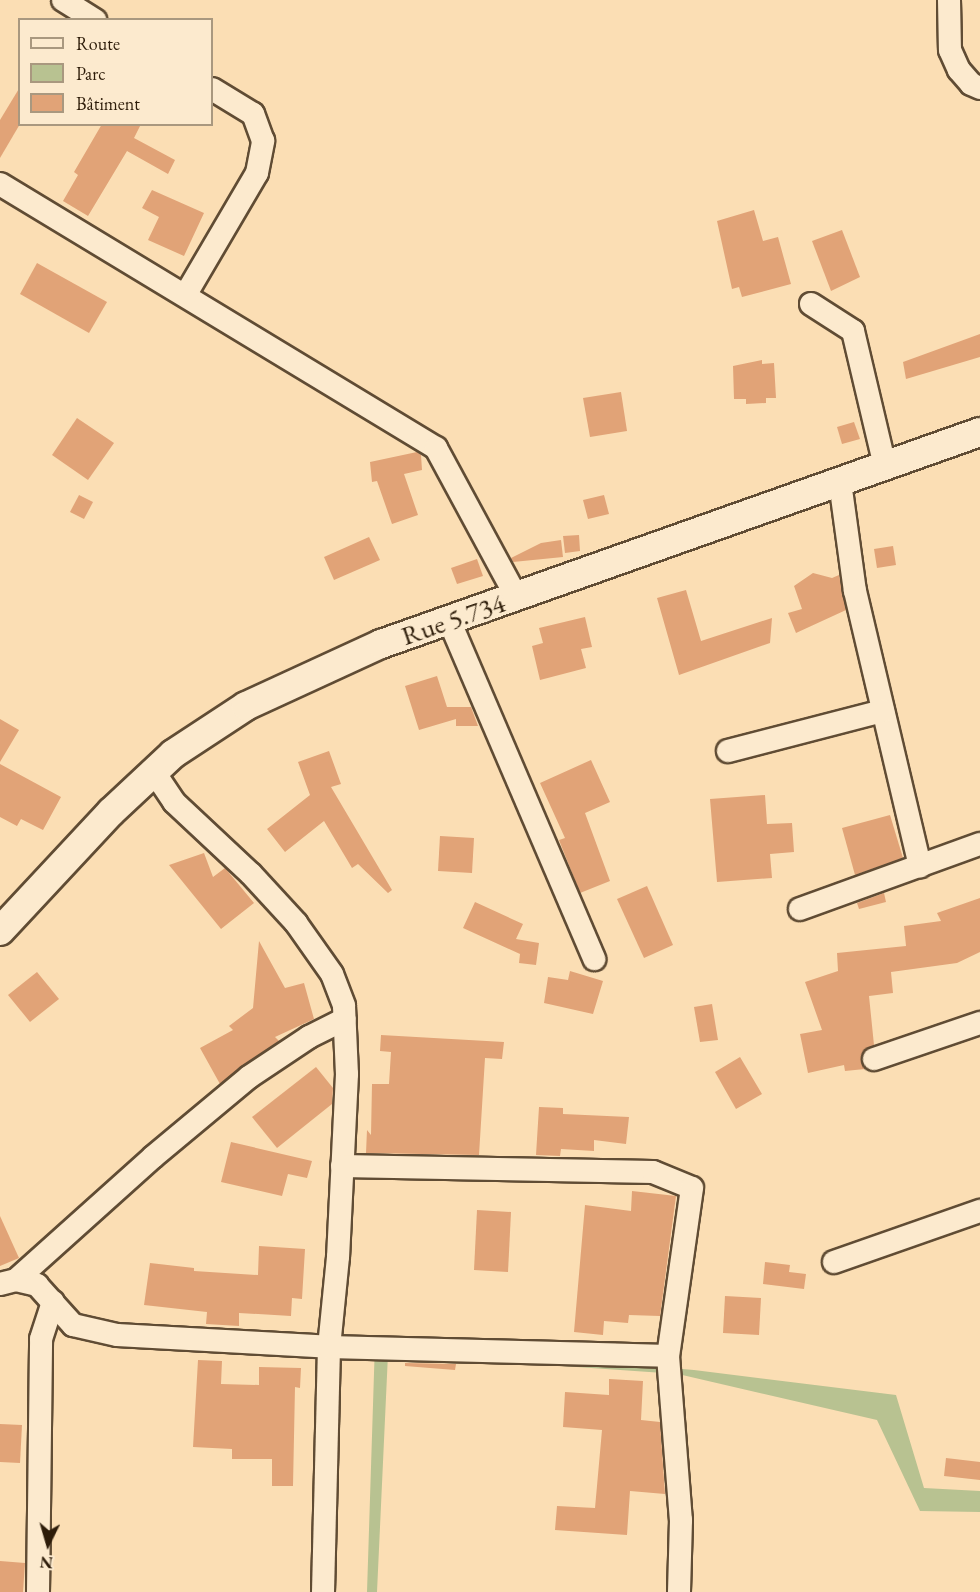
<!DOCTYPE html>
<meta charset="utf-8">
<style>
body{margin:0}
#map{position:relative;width:980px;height:1592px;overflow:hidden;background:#fbdeb4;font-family:"EB Garamond",serif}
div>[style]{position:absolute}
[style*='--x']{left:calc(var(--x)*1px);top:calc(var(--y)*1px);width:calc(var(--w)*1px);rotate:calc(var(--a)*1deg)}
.green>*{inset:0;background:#b8c291}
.building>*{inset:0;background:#e1a377}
.roads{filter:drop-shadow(2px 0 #604c34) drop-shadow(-2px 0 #604c34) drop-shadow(0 2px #604c34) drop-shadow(0 -2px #604c34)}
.minor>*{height:22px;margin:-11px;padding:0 11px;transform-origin:11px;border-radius:11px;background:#fceace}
.tertiary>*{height:28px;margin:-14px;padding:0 14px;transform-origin:14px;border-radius:14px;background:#fceace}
span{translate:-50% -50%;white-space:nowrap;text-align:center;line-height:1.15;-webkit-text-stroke:6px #fceace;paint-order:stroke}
.street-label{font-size:27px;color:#2d1c09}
.legend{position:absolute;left:18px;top:18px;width:195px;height:108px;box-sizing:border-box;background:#fceace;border:2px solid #a9987f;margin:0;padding:8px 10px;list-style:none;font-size:18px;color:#2d1c09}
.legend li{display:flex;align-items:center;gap:12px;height:30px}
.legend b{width:30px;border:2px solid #a9987f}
.north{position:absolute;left:18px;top:1514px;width:60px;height:60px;-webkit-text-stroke:4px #fceace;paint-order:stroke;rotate:185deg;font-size:16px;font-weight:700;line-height:24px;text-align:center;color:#2d1c09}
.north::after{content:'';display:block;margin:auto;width:21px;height:27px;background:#2d1c09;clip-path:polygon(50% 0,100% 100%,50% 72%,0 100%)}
</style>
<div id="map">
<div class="green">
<i style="clip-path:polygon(375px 1342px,694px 1370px,896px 1395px,924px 1488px,980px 1491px,980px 1512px,920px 1511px,877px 1420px,678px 1374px,388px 1354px,377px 1592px,367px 1592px)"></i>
</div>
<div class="building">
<i style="clip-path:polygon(20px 87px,20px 124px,0 158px,0 120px)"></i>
<i style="clip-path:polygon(102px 124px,141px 124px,134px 138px,175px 160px,168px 174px,127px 151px,88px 216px,63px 201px,78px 175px,74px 172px)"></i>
<i style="clip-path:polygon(152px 190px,204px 213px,184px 256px,148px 240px,159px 217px,142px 208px)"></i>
<i style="clip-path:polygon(754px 210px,763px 241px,778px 237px,791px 284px,742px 297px,739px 287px,732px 289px,717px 221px)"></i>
<i style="clip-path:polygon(842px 230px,860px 277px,831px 291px,812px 241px)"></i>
<i style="clip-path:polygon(37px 263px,107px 302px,89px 333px,20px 294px)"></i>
<i style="clip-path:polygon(980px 334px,980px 357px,906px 379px,903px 362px)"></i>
<i style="clip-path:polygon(762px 360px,762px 364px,774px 363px,776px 398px,766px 398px,766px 403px,746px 404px,746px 399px,734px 399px,733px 366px)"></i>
<i style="clip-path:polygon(621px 392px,627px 431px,590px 437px,583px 398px)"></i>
<i style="clip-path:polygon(77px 418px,114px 443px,88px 480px,52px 455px)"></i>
<i style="clip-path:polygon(854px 422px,860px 439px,842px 444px,837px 427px)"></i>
<i style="clip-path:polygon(417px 452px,421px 455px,422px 470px,404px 474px,418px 515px,392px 524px,377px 481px,372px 482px,370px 462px)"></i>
<i style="clip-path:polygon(79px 495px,93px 502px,84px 519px,70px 512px)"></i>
<i style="clip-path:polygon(604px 495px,609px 514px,588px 519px,583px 500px)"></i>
<i style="clip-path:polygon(579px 535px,580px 551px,565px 553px,563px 536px)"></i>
<i style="clip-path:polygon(369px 537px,380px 560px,334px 580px,324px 557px)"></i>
<i style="clip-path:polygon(561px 540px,563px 557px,513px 562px,511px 558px,541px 543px)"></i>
<i style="clip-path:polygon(893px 546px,896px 565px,877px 568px,874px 549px)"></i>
<i style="clip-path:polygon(477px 559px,483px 576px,457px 584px,451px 568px)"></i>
<i style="clip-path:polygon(813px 573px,832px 578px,839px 575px,846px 610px,796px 633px,788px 613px,802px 609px,794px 586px)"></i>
<i style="clip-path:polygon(686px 590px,701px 641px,772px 618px,770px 643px,679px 675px,657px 598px)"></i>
<i style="clip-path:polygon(585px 617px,592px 647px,581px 649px,586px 668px,540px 680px,532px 646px,543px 643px,539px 628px)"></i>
<i style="clip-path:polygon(437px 676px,447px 707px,471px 707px,478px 726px,456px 726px,456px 719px,419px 730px,405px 686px)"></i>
<i style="clip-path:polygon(0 719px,19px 730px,0 762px)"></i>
<i style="clip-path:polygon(329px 751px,341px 784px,331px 787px,392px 890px,388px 893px,358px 864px,352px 868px,324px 821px,285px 852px,267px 829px,310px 795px,298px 762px)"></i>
<i style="clip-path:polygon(591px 760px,610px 802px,585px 813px,610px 881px,580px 893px,559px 840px,565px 838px,540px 783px)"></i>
<i style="clip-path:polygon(0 764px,61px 797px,43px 830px,21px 819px,17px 826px,0 817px)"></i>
<i style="clip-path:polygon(765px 795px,767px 824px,792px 823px,794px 852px,770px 854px,772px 878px,717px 882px,710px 799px)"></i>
<i style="clip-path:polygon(890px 815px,903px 858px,855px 875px,842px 828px)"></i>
<i style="clip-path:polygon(440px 836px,474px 838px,472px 873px,438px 871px)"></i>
<i style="clip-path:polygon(204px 853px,213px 877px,225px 868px,254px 903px,221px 929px,169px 865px)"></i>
<i style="clip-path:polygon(647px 886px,673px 945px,644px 958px,617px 899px)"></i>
<i style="clip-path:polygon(884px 893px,886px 902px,859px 909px,857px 903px)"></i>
<i style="clip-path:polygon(980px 898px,980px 952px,957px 963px,891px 972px,893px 993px,869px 996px,874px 1045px,861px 1056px,865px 1069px,845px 1071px,844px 1065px,808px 1073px,800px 1034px,822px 1030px,805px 982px,838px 971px,837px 953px,906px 946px,904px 926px,941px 921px,937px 913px)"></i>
<i style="clip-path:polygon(475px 902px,523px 924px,516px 939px,539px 943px,536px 965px,519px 963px,520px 954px,463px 928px)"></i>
<i style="clip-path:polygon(259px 941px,285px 988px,304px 983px,314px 1019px,275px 1037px,279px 1041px,220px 1084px,200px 1048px,233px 1030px,229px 1026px,253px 1008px)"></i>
<i style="clip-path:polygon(570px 971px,603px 981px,593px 1014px,544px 1003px,548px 977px,568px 980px)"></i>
<i style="clip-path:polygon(37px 972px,59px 999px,30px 1022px,8px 995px)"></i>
<i style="clip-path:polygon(712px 1004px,718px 1040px,700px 1042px,694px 1007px)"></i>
<i style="clip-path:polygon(381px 1035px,504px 1042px,502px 1059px,485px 1058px,479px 1155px,366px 1153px,367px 1130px,371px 1135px,372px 1084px,389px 1084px,391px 1052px,380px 1051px)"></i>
<i style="clip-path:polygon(740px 1057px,762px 1094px,736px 1109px,715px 1072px)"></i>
<i style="clip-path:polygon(316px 1067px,333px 1088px,332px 1104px,277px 1148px,252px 1117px)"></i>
<i style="clip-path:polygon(539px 1107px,563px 1108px,563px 1114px,629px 1117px,626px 1144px,594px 1140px,594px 1151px,561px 1149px,560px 1156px,536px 1155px)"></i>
<i style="clip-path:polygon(231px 1142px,312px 1161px,307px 1178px,288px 1174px,282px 1196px,221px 1182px)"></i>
<i style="clip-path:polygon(632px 1191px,676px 1196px,660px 1316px,629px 1315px,628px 1323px,604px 1321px,603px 1335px,574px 1332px,585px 1205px,631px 1211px)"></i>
<i style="clip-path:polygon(477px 1210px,511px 1212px,508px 1272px,474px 1270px)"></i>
<i style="clip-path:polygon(0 1216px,19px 1258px,0 1266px)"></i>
<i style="clip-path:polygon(259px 1246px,305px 1249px,302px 1299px,292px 1298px,291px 1316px,239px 1313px,239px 1326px,206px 1324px,207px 1312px,144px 1305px,150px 1263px,194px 1268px,194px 1271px,258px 1275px)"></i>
<i style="clip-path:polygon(765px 1262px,790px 1265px,789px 1272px,806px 1274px,804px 1289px,763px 1284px)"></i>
<i style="clip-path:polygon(725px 1296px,761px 1298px,759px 1335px,723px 1333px)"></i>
<i style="clip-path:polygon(198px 1360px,222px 1361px,221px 1384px,259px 1385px,259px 1367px,301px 1368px,300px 1388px,295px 1387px,293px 1486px,272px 1486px,272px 1459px,232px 1459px,232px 1449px,193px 1447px)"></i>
<i style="clip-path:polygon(405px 1363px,456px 1364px,455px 1370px,405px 1366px)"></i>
<i style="clip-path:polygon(609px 1379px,643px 1381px,641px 1420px,660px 1422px,665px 1494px,630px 1491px,627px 1535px,555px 1530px,557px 1506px,595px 1508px,602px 1430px,563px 1427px,565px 1392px,609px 1395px)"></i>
<i style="clip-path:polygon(0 1424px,22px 1425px,20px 1463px,0 1462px)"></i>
<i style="clip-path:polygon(946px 1458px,980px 1462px,980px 1480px,944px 1476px)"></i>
<i style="clip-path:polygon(0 1561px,25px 1563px,23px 1592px,0 1592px)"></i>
</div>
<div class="roads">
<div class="minor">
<i style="--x:63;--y:0;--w:38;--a:32"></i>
<i style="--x:949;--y:0;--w:50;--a:88.9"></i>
<i style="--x:950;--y:50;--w:22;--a:66"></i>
<i style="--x:959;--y:70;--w:18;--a:49"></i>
<i style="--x:971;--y:84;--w:10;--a:24"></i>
<i style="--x:0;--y:184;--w:510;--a:31.2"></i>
<i style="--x:436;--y:448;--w:168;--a:61.6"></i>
<i style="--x:186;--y:294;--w:140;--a:-59.6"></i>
<i style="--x:257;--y:173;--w:33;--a:-79"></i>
<i style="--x:263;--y:141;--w:29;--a:-110"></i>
<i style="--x:253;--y:114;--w:48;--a:-148.6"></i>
<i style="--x:811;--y:304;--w:50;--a:32.7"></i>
<i style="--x:853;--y:331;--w:139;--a:76.7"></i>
<i style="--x:840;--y:482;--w:110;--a:82.2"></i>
<i style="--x:855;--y:591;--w:283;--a:76.7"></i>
<i style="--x:449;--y:620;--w:369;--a:66.8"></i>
<i style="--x:728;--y:751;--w:160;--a:-14.5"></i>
<i style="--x:154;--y:772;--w:36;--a:56"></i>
<i style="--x:174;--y:802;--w:105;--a:43.1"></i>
<i style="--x:251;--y:874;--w:67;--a:47.4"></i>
<i style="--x:296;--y:923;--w:62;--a:54.8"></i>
<i style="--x:332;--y:974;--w:34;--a:69"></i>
<i style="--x:344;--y:1006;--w:68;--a:87.5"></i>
<i style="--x:347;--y:1074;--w:183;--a:92.8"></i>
<i style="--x:338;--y:1257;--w:90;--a:95.7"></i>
<i style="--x:329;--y:1347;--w:245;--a:91.4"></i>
<i style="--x:800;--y:909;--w:191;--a:-19.9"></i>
<i style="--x:874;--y:1059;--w:112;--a:-18.8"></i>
<i style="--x:342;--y:1166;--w:311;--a:1.1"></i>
<i style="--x:653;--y:1172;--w:42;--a:22.3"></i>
<i style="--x:692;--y:1188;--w:170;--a:98.1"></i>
<i style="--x:834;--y:1262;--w:155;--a:-19.3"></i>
<i style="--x:16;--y:1280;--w:184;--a:-41.9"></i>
<i style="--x:153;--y:1157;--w:125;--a:-39.8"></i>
<i style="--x:249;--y:1077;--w:72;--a:-33.7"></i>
<i style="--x:309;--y:1037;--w:40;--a:-26.6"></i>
<i style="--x:0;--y:1284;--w:16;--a:-14"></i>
<i style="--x:16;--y:1280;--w:22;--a:13"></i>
<i style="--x:37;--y:1285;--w:54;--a:48"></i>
<i style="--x:73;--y:1325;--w:45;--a:12.8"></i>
<i style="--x:117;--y:1335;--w:212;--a:3.2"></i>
<i style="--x:329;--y:1347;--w:339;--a:1.5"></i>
<i style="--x:668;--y:1356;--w:165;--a:85.5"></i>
<i style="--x:681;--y:1520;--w:72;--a:91.6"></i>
<i style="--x:38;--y:1592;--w:253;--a:-89.3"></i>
<i style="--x:41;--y:1339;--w:39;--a:-72"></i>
</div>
<div class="tertiary">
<i style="--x:0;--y:931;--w:163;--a:-47"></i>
<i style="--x:111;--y:812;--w:85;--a:-43.1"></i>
<i style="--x:173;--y:754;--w:87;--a:-33.3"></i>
<i style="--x:246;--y:706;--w:149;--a:-24.7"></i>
<i style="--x:381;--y:644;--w:635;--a:-19.49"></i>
</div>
</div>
<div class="street-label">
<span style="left:453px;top:619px;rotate:-19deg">Rue 5.734</span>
</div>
<ul class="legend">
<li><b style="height:8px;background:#fceace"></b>Route</li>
<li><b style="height:16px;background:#b8c291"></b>Parc</li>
<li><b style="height:16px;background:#e1a377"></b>Bâtiment</li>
</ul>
<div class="north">N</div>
</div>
